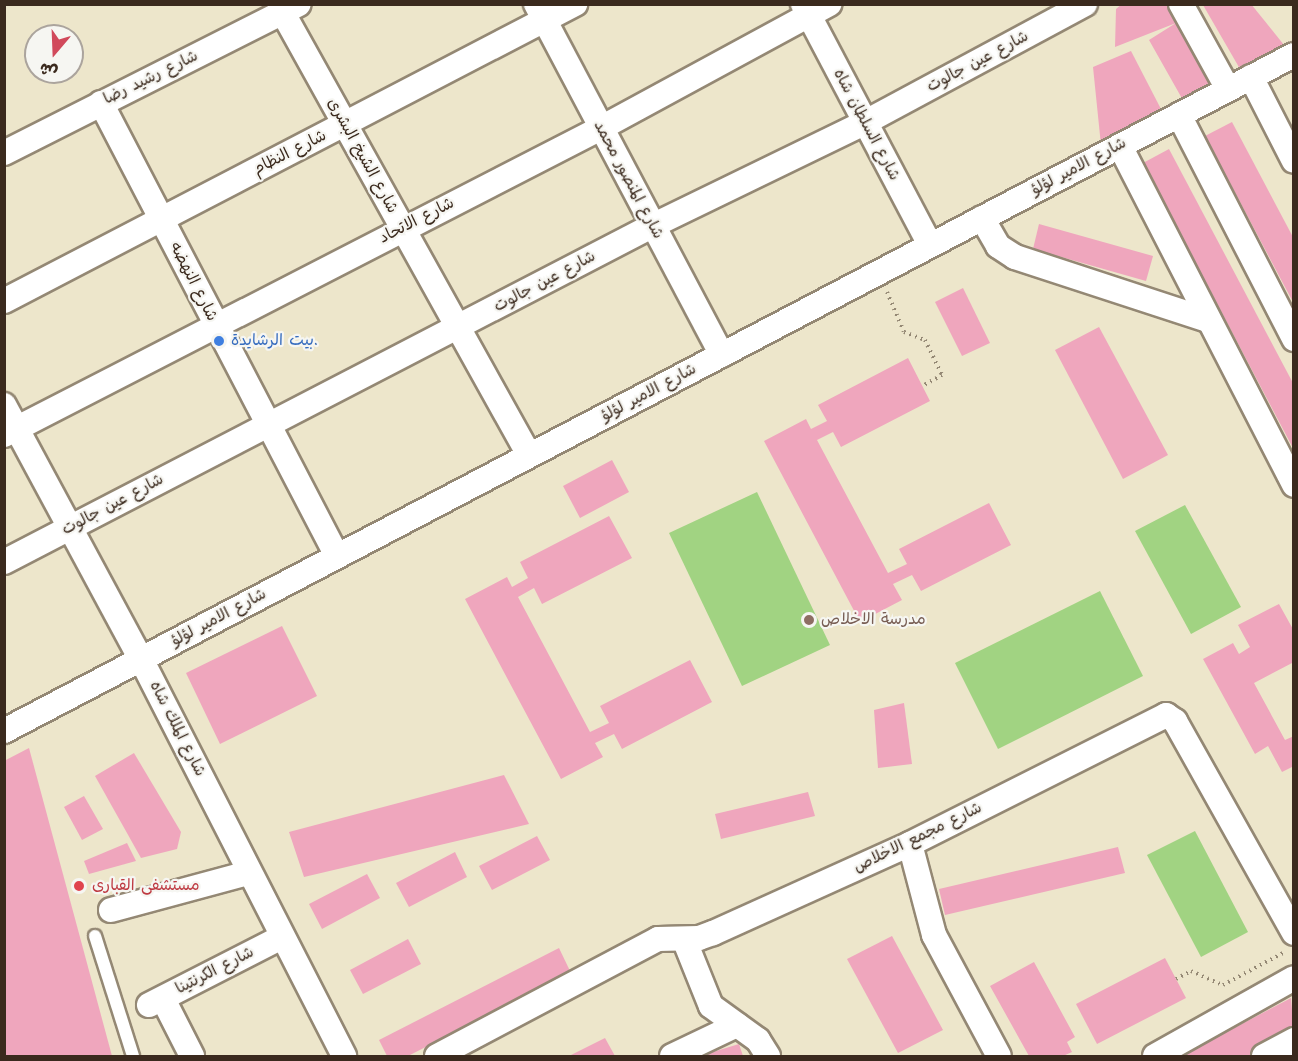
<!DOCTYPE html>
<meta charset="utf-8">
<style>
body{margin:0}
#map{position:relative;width:1298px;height:1061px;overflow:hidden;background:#ede6cb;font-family:Kalam,"Playpen Sans Arabic",sans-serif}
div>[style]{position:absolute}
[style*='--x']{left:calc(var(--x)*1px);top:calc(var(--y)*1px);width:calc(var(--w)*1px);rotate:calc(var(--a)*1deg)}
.green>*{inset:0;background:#a1d382}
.building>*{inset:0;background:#efa6bd}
.path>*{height:4px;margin-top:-2px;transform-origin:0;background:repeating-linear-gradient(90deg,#948874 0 1.5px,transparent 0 6px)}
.roads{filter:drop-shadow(2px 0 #948874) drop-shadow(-2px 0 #948874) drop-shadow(0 2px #948874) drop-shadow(0 -2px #948874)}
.service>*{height:12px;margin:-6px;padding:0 6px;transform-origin:6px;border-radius:6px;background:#fff}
.minor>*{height:24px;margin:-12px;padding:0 12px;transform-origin:12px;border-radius:12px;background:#fff}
.dots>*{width:16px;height:16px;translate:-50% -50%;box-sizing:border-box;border:3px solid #f6f6f2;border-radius:50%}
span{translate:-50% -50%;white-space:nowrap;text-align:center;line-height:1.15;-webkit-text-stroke:4.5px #f6f6f2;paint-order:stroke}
.street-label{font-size:16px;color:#3b2a1e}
.shop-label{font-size:16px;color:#366cbe}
.left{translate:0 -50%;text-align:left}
.education-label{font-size:16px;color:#785e54}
.health-label{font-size:16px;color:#be3a42}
.frame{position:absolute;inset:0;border:6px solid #3b2a1e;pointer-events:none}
.north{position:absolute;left:24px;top:24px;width:60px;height:60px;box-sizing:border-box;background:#f6f6f2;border:2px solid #aba49d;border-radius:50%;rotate:199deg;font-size:16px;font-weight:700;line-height:24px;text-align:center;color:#3b2a1e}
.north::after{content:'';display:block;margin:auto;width:21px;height:27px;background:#d1495b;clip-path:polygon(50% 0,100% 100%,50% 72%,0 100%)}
</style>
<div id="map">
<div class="green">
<i style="clip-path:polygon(757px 492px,830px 645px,742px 686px,669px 533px)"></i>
<i style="clip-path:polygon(1185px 505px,1241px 607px,1191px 634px,1135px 531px)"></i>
<i style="clip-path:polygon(1100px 591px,1143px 676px,998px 749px,955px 663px)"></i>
<i style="clip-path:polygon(1195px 831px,1248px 932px,1201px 957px,1147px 855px)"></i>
</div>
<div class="building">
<i style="clip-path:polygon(1122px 4px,1166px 4px,1211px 86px,1184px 102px,1149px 40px,1176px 23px,1115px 47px,1116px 9px)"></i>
<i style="clip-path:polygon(1251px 4px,1284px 45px,1240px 69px,1203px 5px)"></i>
<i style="clip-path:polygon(1131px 51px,1162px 111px,1102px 155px,1093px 67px)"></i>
<i style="clip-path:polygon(1232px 122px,1294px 239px,1294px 304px,1205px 136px)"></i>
<i style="clip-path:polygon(1169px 149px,1294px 385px,1294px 450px,1143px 163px)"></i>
<i style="clip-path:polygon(1039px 224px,1153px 256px,1146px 281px,1033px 249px)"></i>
<i style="clip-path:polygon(963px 288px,990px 343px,962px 356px,935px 302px)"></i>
<i style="clip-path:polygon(1099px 327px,1168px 455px,1123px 479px,1055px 350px)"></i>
<i style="clip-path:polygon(908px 358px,930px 401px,841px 447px,833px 432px,817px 440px,888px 573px,907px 564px,899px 549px,989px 503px,1011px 545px,921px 591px,912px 575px,893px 584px,902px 600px,860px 622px,764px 441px,806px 419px,811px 429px,827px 421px,818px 405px)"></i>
<i style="clip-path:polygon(612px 460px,629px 492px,580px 518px,563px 486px)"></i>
<i style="clip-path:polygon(609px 516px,632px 558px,542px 604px,534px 588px,518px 597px,590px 732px,609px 723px,600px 706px,690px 660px,712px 702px,622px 749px,614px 734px,595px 743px,603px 757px,561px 779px,465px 599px,507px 577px,512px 587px,528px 578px,520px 562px)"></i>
<i style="clip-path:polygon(1279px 604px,1294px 631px,1294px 662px,1254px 683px,1285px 740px,1294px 736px,1294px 766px,1282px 772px,1268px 746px,1255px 754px,1203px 659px,1233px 643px,1239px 654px,1250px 647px,1238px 625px)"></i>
<i style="clip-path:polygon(282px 626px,317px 696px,220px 744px,186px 673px)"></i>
<i style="clip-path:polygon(904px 703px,912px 764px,878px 768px,874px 710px)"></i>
<i style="clip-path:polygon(29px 748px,112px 1056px,4px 1056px,4px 761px)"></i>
<i style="clip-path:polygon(134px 753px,181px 832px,177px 849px,141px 858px,95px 776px)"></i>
<i style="clip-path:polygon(504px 775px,529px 824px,304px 877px,289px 832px)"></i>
<i style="clip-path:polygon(808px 792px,815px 816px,721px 839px,715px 814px)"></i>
<i style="clip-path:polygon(84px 796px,103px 829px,82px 840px,64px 807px)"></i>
<i style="clip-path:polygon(537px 836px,550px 860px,492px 890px,479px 866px)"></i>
<i style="clip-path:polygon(127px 843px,136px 861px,89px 874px,84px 861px)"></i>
<i style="clip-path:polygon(1118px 847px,1125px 873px,945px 915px,939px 889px)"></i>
<i style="clip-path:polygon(455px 852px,467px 877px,409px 907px,396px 883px)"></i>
<i style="clip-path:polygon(367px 874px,380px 898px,322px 929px,309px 904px)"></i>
<i style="clip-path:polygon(892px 936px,943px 1030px,898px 1053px,847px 959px)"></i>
<i style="clip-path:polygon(408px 939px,421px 964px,363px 994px,350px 970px)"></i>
<i style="clip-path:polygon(559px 948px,571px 973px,408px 1056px,387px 1056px,379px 1040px)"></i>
<i style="clip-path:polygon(1165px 958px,1186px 998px,1097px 1044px,1076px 1004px)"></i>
<i style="clip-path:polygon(1034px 962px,1075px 1037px,1067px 1042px,1072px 1052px,1063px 1056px,1029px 1056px,990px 986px)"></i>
<i style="clip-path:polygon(1291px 998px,1294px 1033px,1248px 1056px,1181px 1056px)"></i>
<i style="clip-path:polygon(605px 1038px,615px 1056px,569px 1056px)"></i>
<i style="clip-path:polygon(739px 1044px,743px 1056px,700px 1056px)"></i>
</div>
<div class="path">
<i style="--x:887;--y:292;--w:43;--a:67"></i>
<i style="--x:904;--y:332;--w:22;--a:21"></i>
<i style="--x:925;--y:340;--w:39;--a:64"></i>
<i style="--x:942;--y:375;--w:23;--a:151"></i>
<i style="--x:1176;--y:979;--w:17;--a:-28"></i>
<i style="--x:1191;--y:971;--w:35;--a:24"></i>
<i style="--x:1223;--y:985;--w:68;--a:-28.1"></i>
</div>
<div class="roads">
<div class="service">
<i style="--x:95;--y:936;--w:126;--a:72.4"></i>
</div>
<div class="minor">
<i style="--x:536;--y:4;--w:397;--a:62.1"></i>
<i style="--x:803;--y:4;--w:272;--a:62.2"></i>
<i style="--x:1181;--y:4;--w:97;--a:61.1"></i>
<i style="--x:283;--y:13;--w:506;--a:60.9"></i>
<i style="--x:1251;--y:77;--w:94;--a:62.9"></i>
<i style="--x:101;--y:103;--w:511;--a:62.48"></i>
<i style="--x:1179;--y:115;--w:252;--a:62.8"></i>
<i style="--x:1120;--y:146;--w:381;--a:62.8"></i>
<i style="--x:4;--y:153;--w:330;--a:-26.8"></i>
<i style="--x:982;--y:218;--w:32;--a:60"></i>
<i style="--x:998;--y:246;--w:20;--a:33"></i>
<i style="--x:1015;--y:257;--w:203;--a:18.1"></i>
<i style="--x:4;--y:301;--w:644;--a:-27.48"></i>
<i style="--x:4;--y:405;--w:289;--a:61.7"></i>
<i style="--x:141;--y:659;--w:446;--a:62.9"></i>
<i style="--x:4;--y:435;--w:671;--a:-27.21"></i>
<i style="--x:601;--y:128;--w:260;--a:-28.5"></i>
<i style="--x:4;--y:562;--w:730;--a:-27.41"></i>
<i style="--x:652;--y:226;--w:236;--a:-25.9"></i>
<i style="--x:864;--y:123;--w:251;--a:-28.3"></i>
<i style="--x:4;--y:731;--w:1456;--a:-27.66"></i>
<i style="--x:910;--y:844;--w:94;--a:75.2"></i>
<i style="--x:934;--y:935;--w:137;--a:61.8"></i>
<i style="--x:111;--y:910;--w:142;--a:-15.1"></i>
<i style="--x:684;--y:939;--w:72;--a:68.1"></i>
<i style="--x:711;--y:1006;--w:58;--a:35.9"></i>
<i style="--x:758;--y:1040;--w:19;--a:58"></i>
<i style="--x:163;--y:999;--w:64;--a:63"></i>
<i style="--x:149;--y:1005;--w:149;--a:-27.1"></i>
<i style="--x:437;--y:1056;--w:250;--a:-27.9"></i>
<i style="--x:658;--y:939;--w:41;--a:-1.4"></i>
<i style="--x:699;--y:938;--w:15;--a:-20"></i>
<i style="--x:713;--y:933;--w:216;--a:-24.3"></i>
<i style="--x:910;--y:844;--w:287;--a:-26.7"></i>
<i style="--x:1166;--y:715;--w:11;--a:34"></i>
<i style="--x:1175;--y:721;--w:243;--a:60.7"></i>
<i style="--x:672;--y:1056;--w:72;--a:-25.5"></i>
<i style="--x:1155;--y:1056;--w:159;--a:-29.3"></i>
<i style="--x:1264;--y:1056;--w:34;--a:-28"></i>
</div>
</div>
<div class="dots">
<i style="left:219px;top:341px;background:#3f7fe0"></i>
<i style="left:809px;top:620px;background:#8d6e63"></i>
<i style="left:79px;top:886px;background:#e0444e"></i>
</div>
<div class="street-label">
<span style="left:978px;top:62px;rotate:-28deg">شارع عين جالوت</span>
<span style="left:151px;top:78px;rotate:-26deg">شارع رشيد رضا</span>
<span style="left:866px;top:125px;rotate:62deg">شارع السلطان شاه</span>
<span style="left:290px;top:153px;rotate:-27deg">شارع النظام</span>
<span style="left:362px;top:156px;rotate:61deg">شارع الشيخ البشرى</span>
<span style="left:1079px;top:167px;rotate:-28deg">شارع الامير لؤلؤ</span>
<span style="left:628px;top:180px;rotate:62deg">شارع المنصور محمد</span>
<span style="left:417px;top:221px;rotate:-27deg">شارع الاتحاد</span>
<span style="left:193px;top:282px;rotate:63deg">شارع النهضه</span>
<span style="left:545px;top:282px;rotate:-28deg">شارع عين جالوت</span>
<span style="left:649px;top:393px;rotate:-28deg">شارع الامير لؤلؤ</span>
<span style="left:113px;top:505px;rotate:-28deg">شارع عين جالوت</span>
<span style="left:219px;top:618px;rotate:-28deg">شارع الامير لؤلؤ</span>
<span style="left:177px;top:729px;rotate:63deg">شارع الملك شاه</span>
<span style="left:918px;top:838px;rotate:-26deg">شارع مجمع الاخلاص</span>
<span style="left:215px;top:971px;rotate:-27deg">شارع الكرنتينا</span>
</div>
<div class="shop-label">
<span class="left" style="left:231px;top:341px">بيت الرشايدة.</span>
</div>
<div class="education-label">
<span class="left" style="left:821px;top:620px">مدرسة الاخلاص</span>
</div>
<div class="health-label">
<span class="left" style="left:92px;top:886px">مستشفى القبارى</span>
</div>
<div class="frame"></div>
<div class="north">ش</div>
</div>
